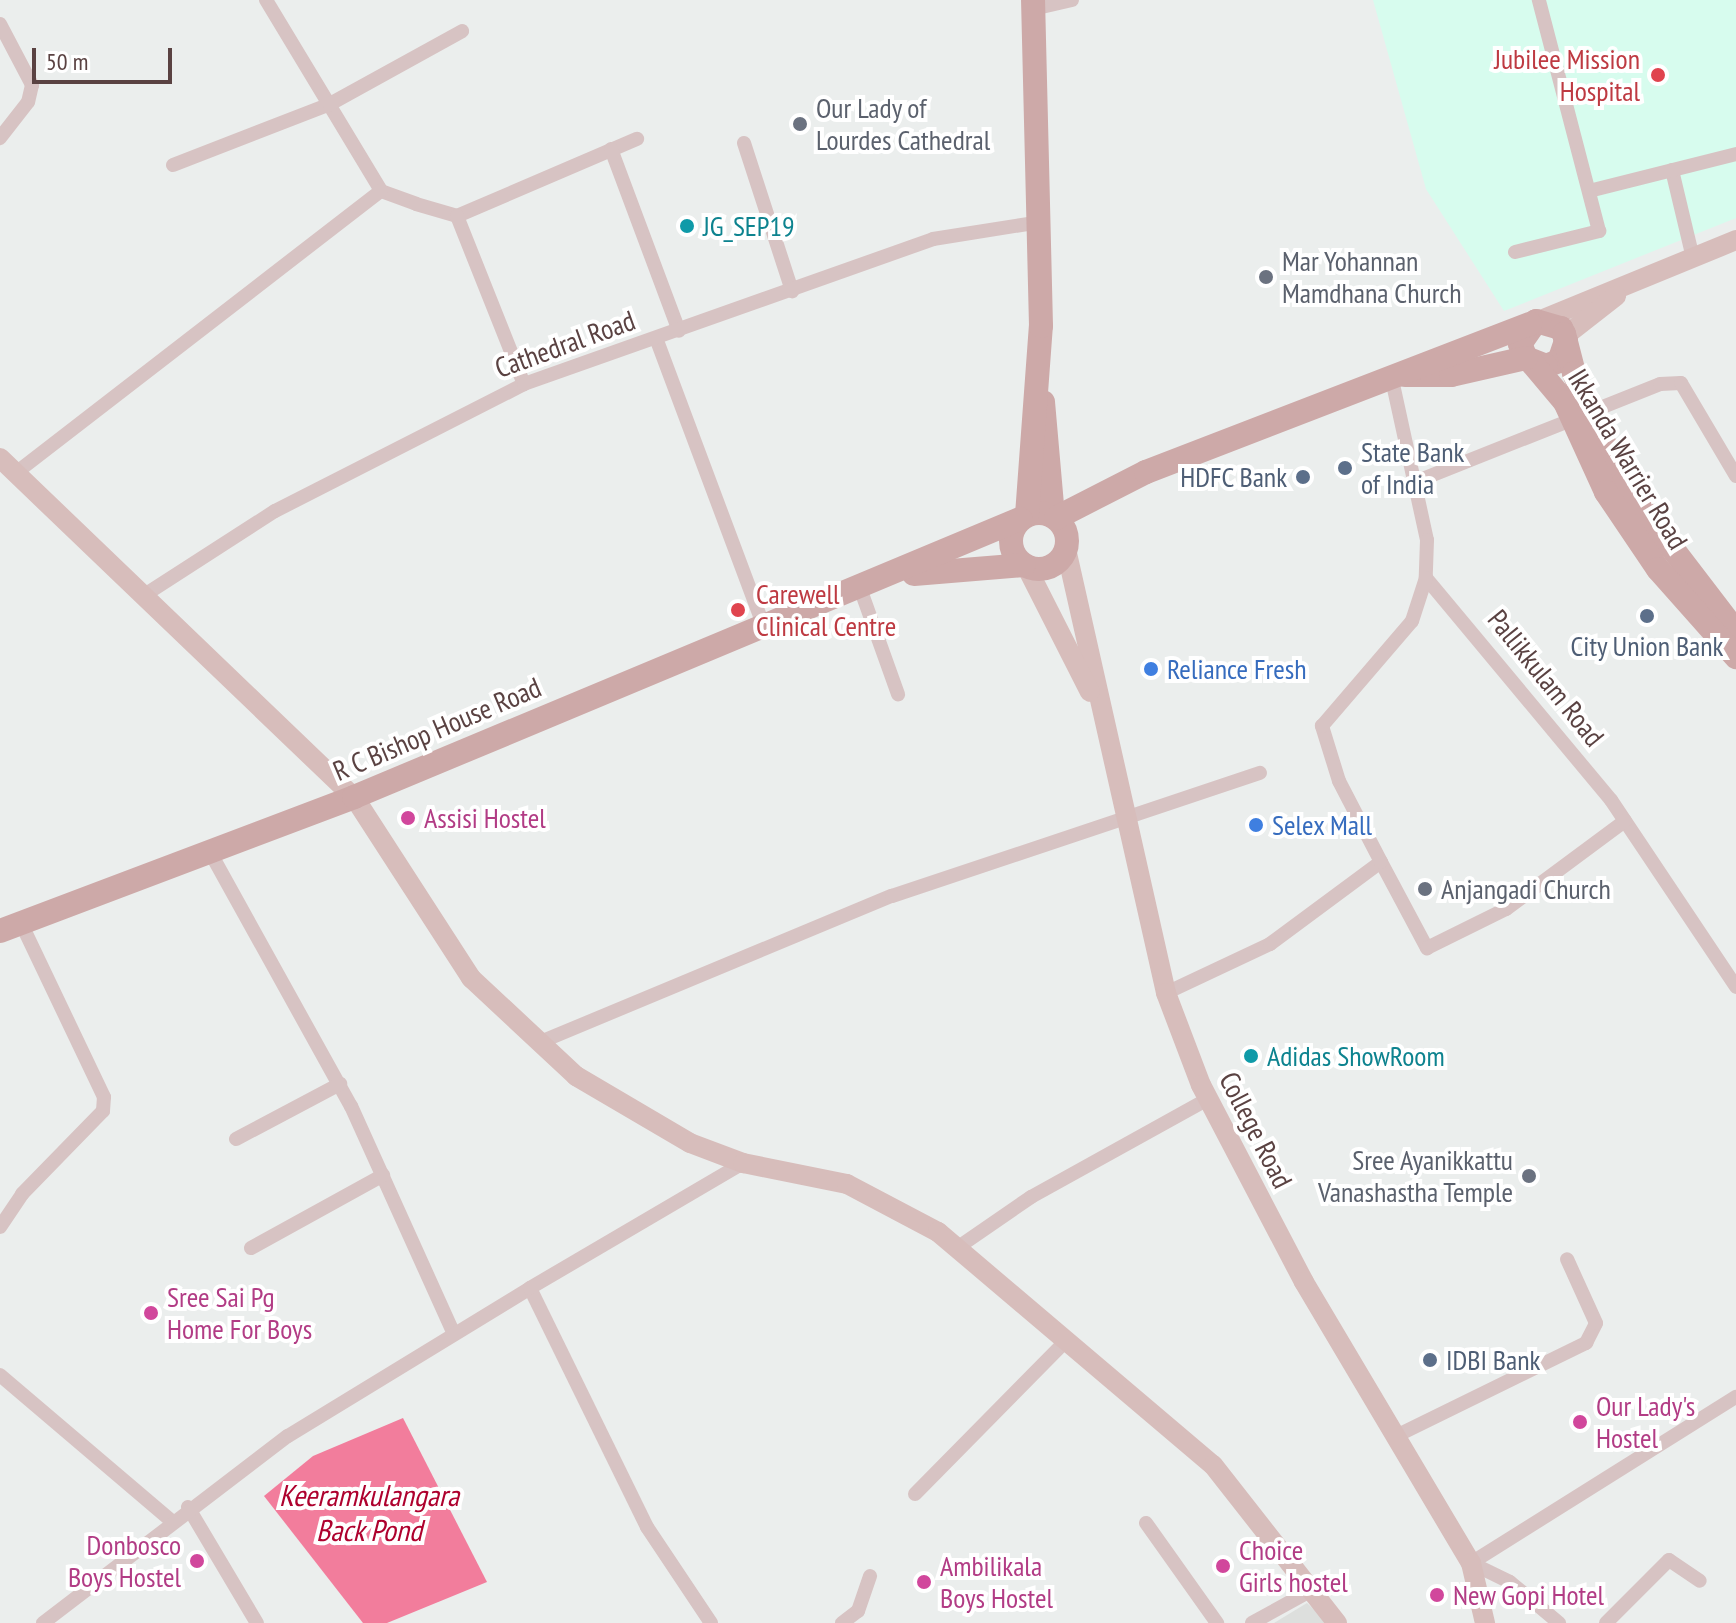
<!DOCTYPE html>
<style>
body{margin:0}
#map{position:relative;width:1736px;height:1623px;overflow:hidden;background:#ebeeed;font-family:"PT Sans Narrow",sans-serif}
div>[style]{position:absolute}
[style*='--x']{left:calc(var(--x)*1px);top:calc(var(--y)*1px);width:calc(var(--w)*1px);rotate:calc(var(--a)*1deg)}
.education>*{inset:0;background:#dddfdd}
.medical>*{inset:0;background:#d7fcee}
.water>*{inset:0;background:#f27d9c}
.street>*{height:14px;margin:-7px;padding:0 7px;transform-origin:7px;border-radius:7px;background:#d7c3c3}
.secondary>*{height:20px;margin:-10px;padding:0 10px;transform-origin:10px;border-radius:10px;background:#d7bdbb}
.primary>*{height:24px;margin:-12px;padding:0 12px;transform-origin:12px;border-radius:12px;background:#cda9a8}
.primary>.ring{margin:-12px;padding:0;box-sizing:content-box;background:none;border:24px solid #cda9a8;border-radius:50%}
.dots>*{width:22px;height:22px;translate:-50% -50%;box-sizing:border-box;border:4px solid #fff;border-radius:50%}
span{translate:-50% -50%;white-space:nowrap;text-align:center;line-height:1.15;-webkit-text-stroke:8px #fff;paint-order:stroke}
.health-label{font-size:28px;color:#be3a42}
.right{translate:-100% -50%;text-align:right}
.left{translate:0 -50%;text-align:left}
.worship-label{font-size:28px;color:#5b616d}
.culture-label{font-size:28px;color:#0d838f}
.street-label{font-size:28px;color:#5a4242}
.service-label{font-size:28px;color:#4e5e75}
.shop-label{font-size:28px;color:#366cbe}
.hotel-label{font-size:28px;color:#b23c85}
.water-label{font-size:30px;color:#ae012e;font-style:italic}
.scale{position:absolute;left:32px;top:48px;width:140px;height:36px;box-sizing:border-box;border:4px solid #5a4242;border-top:0;padding-left:10px;font-size:24px;line-height:28px;white-space:nowrap;color:#5a4242;-webkit-text-stroke:6px #fff;paint-order:stroke}
</style>
<div id="map">
<div class="education">
<i style="clip-path:polygon(1307px 1603px,1328px 1623px,1274px 1623px)"></i>
</div>
<div class="medical">
<i style="clip-path:polygon(1373px 0,1736px 0,1736px 218px,1504px 311px,1426px 189px)"></i>
</div>
<div class="water">
<i style="clip-path:polygon(403px 1418px,487px 1582px,387px 1623px,363px 1623px,264px 1496px,313px 1456px)"></i>
</div>
<div class="street">
<i style="--x:266;--y:0;--w:223;--a:58.9"></i>
<i style="--x:381;--y:191;--w:37;--a:20"></i>
<i style="--x:416;--y:204;--w:43;--a:16.3"></i>
<i style="--x:457;--y:216;--w:196;--a:-23.2"></i>
<i style="--x:1033;--y:9;--w:40;--a:-13"></i>
<i style="--x:0;--y:24;--w:69;--a:62.3"></i>
<i style="--x:32;--y:85;--w:17;--a:103"></i>
<i style="--x:28;--y:102;--w:46;--a:127.9"></i>
<i style="--x:744;--y:143;--w:156;--a:72"></i>
<i style="--x:611;--y:149;--w:194;--a:69.5"></i>
<i style="--x:173;--y:165;--w:168;--a:-21.2"></i>
<i style="--x:330;--y:104;--w:151;--a:-28.9"></i>
<i style="--x:1672;--y:170;--w:90;--a:76.6"></i>
<i style="--x:1589;--y:191;--w:152;--a:-14.1"></i>
<i style="--x:457;--y:216;--w:181;--a:68.3"></i>
<i style="--x:1515;--y:252;--w:87;--a:-14"></i>
<i style="--x:1599;--y:231;--w:239;--a:-104.6"></i>
<i style="--x:656;--y:338;--w:303;--a:69.5"></i>
<i style="--x:1391;--y:375;--w:169;--a:77.7"></i>
<i style="--x:1427;--y:540;--w:38;--a:92"></i>
<i style="--x:1426;--y:578;--w:289;--a:50.2"></i>
<i style="--x:1611;--y:800;--w:225;--a:56.2"></i>
<i style="--x:1590;--y:412;--w:75;--a:-21.8"></i>
<i style="--x:1660;--y:384;--w:21;--a:-3"></i>
<i style="--x:1681;--y:383;--w:108;--a:59.4"></i>
<i style="--x:17;--y:472;--w:460;--a:-37.7"></i>
<i style="--x:1415;--y:482;--w:170;--a:-21.7"></i>
<i style="--x:860;--y:588;--w:113;--a:70.3"></i>
<i style="--x:143;--y:596;--w:157;--a:-32.8"></i>
<i style="--x:275;--y:511;--w:280;--a:-27"></i>
<i style="--x:524;--y:384;--w:434;--a:-19.5"></i>
<i style="--x:933;--y:239;--w:108;--a:-9"></i>
<i style="--x:210;--y:852;--w:291;--a:61"></i>
<i style="--x:351;--y:1106;--w:250;--a:65.7"></i>
<i style="--x:1381;--y:862;--w:98;--a:61.9"></i>
<i style="--x:1427;--y:948;--w:88;--a:-26.3"></i>
<i style="--x:1506;--y:909;--w:148;--a:-36.5"></i>
<i style="--x:1166;--y:993;--w:115;--a:-25.2"></i>
<i style="--x:1270;--y:944;--w:138;--a:-36.5"></i>
<i style="--x:1381;--y:862;--w:91;--a:-117.4"></i>
<i style="--x:1339;--y:781;--w:58;--a:-107.2"></i>
<i style="--x:1322;--y:726;--w:138;--a:-49.4"></i>
<i style="--x:1412;--y:621;--w:45;--a:-72"></i>
<i style="--x:538;--y:1043;--w:383;--a:-22.6"></i>
<i style="--x:892;--y:896;--w:388;--a:-18.5"></i>
<i style="--x:236;--y:1139;--w:118;--a:-27.9"></i>
<i style="--x:0;--y:1227;--w:40;--a:-56"></i>
<i style="--x:22;--y:1194;--w:116;--a:-45.7"></i>
<i style="--x:103;--y:1111;--w:14;--a:-86"></i>
<i style="--x:104;--y:1097;--w:193;--a:-115.5"></i>
<i style="--x:251;--y:1248;--w:151;--a:-28.9"></i>
<i style="--x:957;--y:1248;--w:90;--a:-34.6"></i>
<i style="--x:1031;--y:1197;--w:202;--a:-29"></i>
<i style="--x:0;--y:1375;--w:227;--a:40.4"></i>
<i style="--x:1396;--y:1436;--w:212;--a:-26.1"></i>
<i style="--x:1586;--y:1343;--w:22;--a:-63"></i>
<i style="--x:1596;--y:1323;--w:70;--a:-114.4"></i>
<i style="--x:915;--y:1494;--w:215;--a:-45.4"></i>
<i style="--x:188;--y:1507;--w:135;--a:59.3"></i>
<i style="--x:1146;--y:1523;--w:123;--a:54.6"></i>
<i style="--x:1471;--y:1563;--w:313;--a:-32.1"></i>
<i style="--x:1471;--y:1563;--w:43;--a:26"></i>
<i style="--x:1510;--y:1582;--w:64;--a:39.9"></i>
<i style="--x:43;--y:1623;--w:308;--a:-37.4"></i>
<i style="--x:288;--y:1436;--w:284;--a:-31.4"></i>
<i style="--x:711;--y:1623;--w:115;--a:-123.7"></i>
<i style="--x:647;--y:1527;--w:266;--a:-116.1"></i>
<i style="--x:530;--y:1288;--w:247;--a:-30.4"></i>
<i style="--x:842;--y:1623;--w:20;--a:-37"></i>
<i style="--x:858;--y:1611;--w:37;--a:-71"></i>
<i style="--x:1252;--y:1623;--w:66;--a:-28.9"></i>
<i style="--x:1606;--y:1623;--w:89;--a:-45"></i>
<i style="--x:1669;--y:1560;--w:37;--a:34"></i>
</div>
<div class="secondary">
<i style="--x:1541;--y:320;--w:211;--a:-22.3"></i>
<i style="--x:1565;--y:336;--w:65;--a:-38.1"></i>
<i style="--x:0;--y:458;--w:490;--a:43.8"></i>
<i style="--x:354;--y:797;--w:216;--a:57.1"></i>
<i style="--x:471;--y:978;--w:144;--a:43"></i>
<i style="--x:576;--y:1076;--w:132;--a:30.4"></i>
<i style="--x:690;--y:1143;--w:57;--a:20.7"></i>
<i style="--x:743;--y:1163;--w:106;--a:11.4"></i>
<i style="--x:847;--y:1184;--w:103;--a:27.8"></i>
<i style="--x:938;--y:1232;--w:360;--a:40.3"></i>
<i style="--x:1213;--y:1465;--w:201;--a:51.9"></i>
<i style="--x:1066;--y:549;--w:455;--a:77.3"></i>
<i style="--x:1166;--y:993;--w:98;--a:69.2"></i>
<i style="--x:1201;--y:1085;--w:222;--a:62.4"></i>
<i style="--x:1304;--y:1282;--w:327;--a:59.3"></i>
<i style="--x:1471;--y:1563;--w:62;--a:76.9"></i>
<i style="--x:1026;--y:566;--w:141;--a:63.1"></i>
</div>
<div class="primary">
<i style="--x:1566;--y:341;--w:21;--a:109"></i>
<i style="--x:1559;--y:361;--w:14;--a:159"></i>
<i style="--x:1546;--y:366;--w:22;--a:-158"></i>
<i style="--x:1526;--y:358;--w:15;--a:-113"></i>
<i style="--x:1520;--y:344;--w:28;--a:-55"></i>
<i style="--x:1536;--y:321;--w:26;--a:16"></i>
<i style="--x:1561;--y:328;--w:7;--a:63"></i>
<i style="--x:1564;--y:334;--w:40;--a:75.6"></i>
<i style="--x:1574;--y:373;--w:42;--a:67.7"></i>
<i style="--x:1590;--y:412;--w:79;--a:65.4"></i>
<i style="--x:1623;--y:484;--w:186;--a:52.6"></i>
<i style="--x:1532;--y:363;--w:51;--a:49.8"></i>
<i style="--x:1565;--y:402;--w:99;--a:65.5"></i>
<i style="--x:1606;--y:492;--w:93;--a:56"></i>
<i style="--x:1658;--y:569;--w:118;--a:48.4"></i>
<i style="--x:1405;--y:375;--w:46;--a:0"></i>
<i style="--x:1451;--y:375;--w:77;--a:-12.8"></i>
<i style="--x:1043;--y:402;--w:114;--a:85"></i>
<i class="ring" style="left:1011px;top:513px;width:32px;height:32px"></i>
<i style="--x:1027;--y:515;--w:190;--a:-85.8"></i>
<i style="--x:1041;--y:326;--w:326;--a:-91.4"></i>
<i style="--x:1056;--y:518;--w:101;--a:-27.1"></i>
<i style="--x:1146;--y:472;--w:412;--a:-21.1"></i>
<i style="--x:914;--y:574;--w:110;--a:-4.7"></i>
<i style="--x:0;--y:931;--w:379;--a:-20.7"></i>
<i style="--x:354;--y:797;--w:722;--a:-22.66"></i>
</div>
<div class="dots">
<i style="left:1658px;top:75px;background:#e0444e"></i>
<i style="left:800px;top:124px;background:#6b7280"></i>
<i style="left:687px;top:226px;background:#0f9aa8"></i>
<i style="left:1266px;top:277px;background:#6b7280"></i>
<i style="left:1345px;top:468px;background:#5c6f8a"></i>
<i style="left:1303px;top:477px;background:#5c6f8a"></i>
<i style="left:738px;top:610px;background:#e0444e"></i>
<i style="left:1647px;top:616px;background:#5c6f8a"></i>
<i style="left:1151px;top:669px;background:#3f7fe0"></i>
<i style="left:408px;top:818px;background:#d1479c"></i>
<i style="left:1256px;top:825px;background:#3f7fe0"></i>
<i style="left:1425px;top:889px;background:#6b7280"></i>
<i style="left:1251px;top:1056px;background:#0f9aa8"></i>
<i style="left:1529px;top:1176px;background:#6b7280"></i>
<i style="left:151px;top:1313px;background:#d1479c"></i>
<i style="left:1430px;top:1360px;background:#5c6f8a"></i>
<i style="left:1580px;top:1422px;background:#d1479c"></i>
<i style="left:197px;top:1561px;background:#d1479c"></i>
<i style="left:1223px;top:1566px;background:#d1479c"></i>
<i style="left:924px;top:1582px;background:#d1479c"></i>
<i style="left:1437px;top:1595px;background:#d1479c"></i>
</div>
<div class="health-label">
<span class="right" style="left:1640px;top:75px">Jubilee Mission<br>Hospital</span>
<span class="left" style="left:756px;top:610px">Carewell<br>Clinical Centre</span>
</div>
<div class="worship-label">
<span class="left" style="left:816px;top:124px">Our Lady of<br>Lourdes Cathedral</span>
<span class="left" style="left:1282px;top:277px">Mar Yohannan<br>Mamdhana Church</span>
<span class="left" style="left:1441px;top:889px">Anjangadi Church</span>
<span class="right" style="left:1513px;top:1176px">Sree Ayanikkattu<br>Vanashastha Temple</span>
</div>
<div class="culture-label">
<span class="left" style="left:703px;top:226px">JG_SEP19</span>
<span class="left" style="left:1267px;top:1056px">Adidas ShowRoom</span>
</div>
<div class="street-label">
<span style="left:565px;top:344px;rotate:-20deg">Cathedral Road</span>
<span style="left:1628px;top:459px;rotate:59deg">Ikkanda Warrier Road</span>
<span style="left:1546px;top:678px;rotate:51deg">Pallikkulam Road</span>
<span style="left:437px;top:729px;rotate:-23deg">R C Bishop House Road</span>
<span style="left:1256px;top:1130px;rotate:63deg">College Road</span>
</div>
<div class="service-label">
<span class="left" style="left:1361px;top:468px">State Bank<br>of India</span>
<span class="right" style="left:1287px;top:477px">HDFC Bank</span>
<span style="left:1647px;top:646px">City Union Bank</span>
<span class="left" style="left:1446px;top:1360px">IDBI Bank</span>
</div>
<div class="shop-label">
<span class="left" style="left:1167px;top:669px">Reliance Fresh</span>
<span class="left" style="left:1272px;top:825px">Selex Mall</span>
</div>
<div class="hotel-label">
<span class="left" style="left:424px;top:818px">Assisi Hostel</span>
<span class="left" style="left:167px;top:1313px">Sree Sai Pg<br>Home For Boys</span>
<span class="left" style="left:1596px;top:1422px">Our Lady's<br>Hostel</span>
<span class="right" style="left:181px;top:1561px">Donbosco<br>Boys Hostel</span>
<span class="left" style="left:1239px;top:1566px">Choice<br>Girls hostel</span>
<span class="left" style="left:940px;top:1582px">Ambilikala<br>Boys Hostel</span>
<span class="left" style="left:1453px;top:1595px">New Gopi Hotel</span>
</div>
<div class="water-label">
<span style="left:369px;top:1512px">Keeramkulangara<br>Back Pond</span>
</div>
<div class="scale">50 m</div>
</div>
